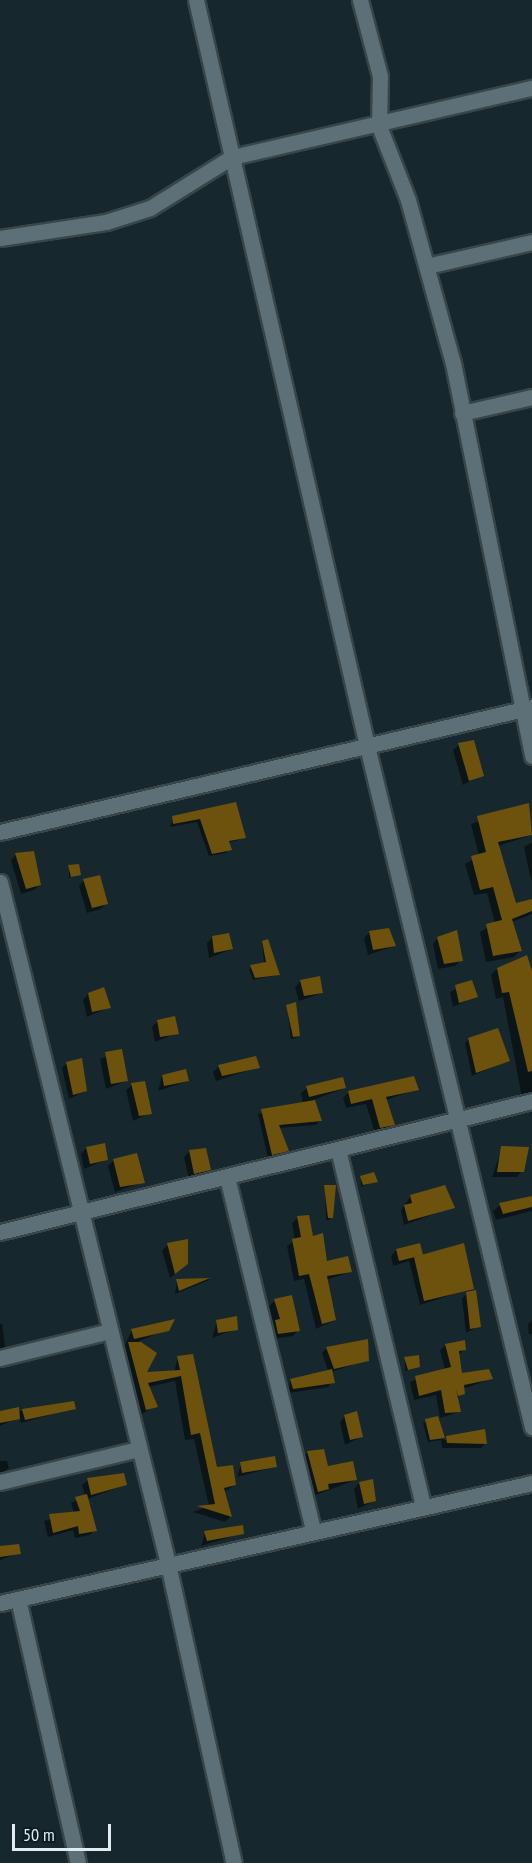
<!DOCTYPE html>
<style>
body{margin:0}
#map{position:relative;width:532px;height:1863px;overflow:hidden;background:#16282e;font-family:"PT Sans Narrow",sans-serif}
div>[style]{position:absolute}
[style*='--x']{left:calc(var(--x)*1px);top:calc(var(--y)*1px);width:calc(var(--w)*1px);rotate:calc(var(--a)*1deg)}
.shadow>*{inset:0;background:#0007}
.building>*{inset:0;background:#6c520c}
.roads{filter:drop-shadow(2px 0 #38464a) drop-shadow(-2px 0 #38464a) drop-shadow(0 2px #38464a) drop-shadow(0 -2px #38464a)}
.minor>*{height:15px;margin:-7.5px;padding:0 7.5px;transform-origin:7.5px;border-radius:7.5px;background:#5d7077}
span{translate:-50% -50%;white-space:nowrap;text-align:center;line-height:1.15;-webkit-text-stroke:5px #0c1e24;paint-order:stroke}
.scale{position:absolute;left:12px;top:1824px;width:99px;height:27px;box-sizing:border-box;border:3px solid #e1ecf0;border-top:0;padding-left:8px;font-size:18px;line-height:21px;white-space:nowrap;color:#e1ecf0;-webkit-text-stroke:4px #0c1e24;paint-order:stroke}
</style>
<div id="map">
<div class="shadow">
<i style="clip-path:polygon(459px 745px,482px 775px,463px 785px,453px 750px)"></i>
<i style="clip-path:polygon(235px 803px,244px 838px,228px 843px,226px 853px,209px 856px,197px 822px,170px 827px,173px 818px)"></i>
<i style="clip-path:polygon(527px 804px,532px 835px,498px 846px,515px 905px,532px 902px,532px 914px,512px 922px,520px 951px,514px 957px,486px 962px,480px 932px,495px 923px,487px 893px,474px 895px,465px 864px,479px 856px,471px 824px)"></i>
<i style="clip-path:polygon(532px 842px,532px 880px,531px 880px,524px 847px)"></i>
<i style="clip-path:polygon(16px 855px,40px 884px,34px 890px,21px 894px,11px 860px)"></i>
<i style="clip-path:polygon(69px 867px,80px 874px,69px 878px)"></i>
<i style="clip-path:polygon(84px 880px,106px 903px,101px 909px,87px 913px,79px 886px)"></i>
<i style="clip-path:polygon(370px 932px,394px 946px,368px 955px,364px 938px)"></i>
<i style="clip-path:polygon(213px 937px,232px 949px,209px 958px,207px 943px)"></i>
<i style="clip-path:polygon(438px 938px,461px 960px,455px 966px,438px 969px,433px 944px)"></i>
<i style="clip-path:polygon(262px 942px,278px 975px,253px 980px,249px 969px,264px 964px)"></i>
<i style="clip-path:polygon(497px 969px,532px 976px,532px 1097px,522px 1098px,503px 997px,496px 999px,491px 975px)"></i>
<i style="clip-path:polygon(301px 981px,322px 993px,299px 1001px,295px 987px)"></i>
<i style="clip-path:polygon(471px 982px,477px 996px,453px 1007px,450px 992px)"></i>
<i style="clip-path:polygon(88px 994px,110px 1007px,87px 1017px,83px 1000px)"></i>
<i style="clip-path:polygon(287px 1006px,298px 1036px,296px 1038px,291px 1039px)"></i>
<i style="clip-path:polygon(158px 1021px,177px 1033px,155px 1042px,152px 1027px)"></i>
<i style="clip-path:polygon(469px 1039px,509px 1060px,472px 1076px,465px 1043px)"></i>
<i style="clip-path:polygon(121px 1051px,126px 1081px,106px 1089px,100px 1059px)"></i>
<i style="clip-path:polygon(67px 1063px,86px 1091px,69px 1099px,62px 1068px)"></i>
<i style="clip-path:polygon(219px 1066px,258px 1067px,216px 1081px,213px 1072px)"></i>
<i style="clip-path:polygon(162px 1076px,188px 1081px,158px 1091px)"></i>
<i style="clip-path:polygon(132px 1085px,150px 1113px,133px 1121px,126px 1090px)"></i>
<i style="clip-path:polygon(307px 1088px,345px 1088px,313px 1100px,320px 1121px,316px 1125px,278px 1128px,287px 1150px,268px 1158px,258px 1114px,303px 1103px,301px 1093px)"></i>
<i style="clip-path:polygon(417px 1089px,386px 1100px,394px 1124px,375px 1133px,366px 1104px,346px 1108px,343px 1098px,349px 1092px)"></i>
<i style="clip-path:polygon(86px 1148px,106px 1160px,84px 1169px,81px 1154px)"></i>
<i style="clip-path:polygon(502px 1148px,522px 1171px,517px 1177px,492px 1177px)"></i>
<i style="clip-path:polygon(190px 1151px,209px 1170px,189px 1179px,184px 1157px)"></i>
<i style="clip-path:polygon(114px 1160px,143px 1182px,115px 1192px,108px 1166px)"></i>
<i style="clip-path:polygon(361px 1177px,376px 1181px,361px 1187px)"></i>
<i style="clip-path:polygon(325px 1186px,331px 1218px,329px 1220px,326px 1220px)"></i>
<i style="clip-path:polygon(411px 1196px,454px 1207px,404px 1225px,401px 1210px)"></i>
<i style="clip-path:polygon(532px 1197px,532px 1211px,496px 1220px,493px 1211px,500px 1205px)"></i>
<i style="clip-path:polygon(298px 1218px,326px 1262px,350px 1272px,326px 1280px,335px 1320px,316px 1329px,304px 1279px,294px 1281px,287px 1246px,295px 1240px,292px 1223px)"></i>
<i style="clip-path:polygon(168px 1245px,187px 1264px,170px 1278px,162px 1250px)"></i>
<i style="clip-path:polygon(396px 1250px,421px 1254px,472px 1288px,420px 1305px,409px 1261px,393px 1266px,391px 1256px)"></i>
<i style="clip-path:polygon(177px 1280px,209px 1279px,209px 1280px,175px 1294px)"></i>
<i style="clip-path:polygon(467px 1294px,479px 1326px,466px 1333px,462px 1298px)"></i>
<i style="clip-path:polygon(275px 1301px,298px 1330px,293px 1336px,272px 1339px,269px 1306px)"></i>
<i style="clip-path:polygon(532px 1320px,532px 1334px,529px 1334px,528px 1324px)"></i>
<i style="clip-path:polygon(217px 1321px,236px 1329px,212px 1338px)"></i>
<i style="clip-path:polygon(2px 1323px,5px 1346px,0 1351px,0 1324px)"></i>
<i style="clip-path:polygon(132px 1330px,167px 1330px,139px 1341px,155px 1354px,144px 1374px,174px 1372px,178px 1357px,216px 1469px,235px 1485px,224px 1492px,230px 1517px,225px 1522px,193px 1512px,209px 1506px,194px 1439px,185px 1440px,175px 1381px,148px 1387px,156px 1406px,140px 1415px,123px 1349px)"></i>
<i style="clip-path:polygon(446px 1345px,464px 1349px,459px 1355px,461px 1375px,491px 1379px,463px 1389px,457px 1399px,459px 1412px,440px 1418px,436px 1395px,414px 1400px,410px 1382px,445px 1370px,440px 1350px)"></i>
<i style="clip-path:polygon(327px 1348px,368px 1360px,331px 1372px,329px 1387px,289px 1393px,290px 1381px,328px 1371px,322px 1353px)"></i>
<i style="clip-path:polygon(405px 1359px,419px 1367px,405px 1371px)"></i>
<i style="clip-path:polygon(74px 1408px,21px 1423px,19px 1417px,0 1426px,0 1412px)"></i>
<i style="clip-path:polygon(345px 1416px,361px 1437px,345px 1445px,340px 1422px)"></i>
<i style="clip-path:polygon(437px 1418px,444px 1440px,486px 1443px,481px 1448px,442px 1448px,441px 1440px,428px 1442px,423px 1423px)"></i>
<i style="clip-path:polygon(308px 1452px,327px 1468px,355px 1480px,313px 1496px,303px 1457px)"></i>
<i style="clip-path:polygon(0 1461px,7px 1461px,9px 1468px,0 1474px)"></i>
<i style="clip-path:polygon(241px 1464px,275px 1467px,237px 1477px)"></i>
<i style="clip-path:polygon(88px 1480px,125px 1485px,87px 1499px,95px 1530px,90px 1535px,75px 1538px,73px 1530px,48px 1537px,44px 1521px,74px 1513px,71px 1503px,85px 1496px,82px 1485px)"></i>
<i style="clip-path:polygon(359px 1483px,374px 1501px,358px 1509px,354px 1489px)"></i>
<i style="clip-path:polygon(205px 1533px,243px 1533px,201px 1546px)"></i>
<i style="clip-path:polygon(0 1548px,20px 1553px,0 1560px)"></i>
</div>
<div class="building">
<i style="clip-path:polygon(474px 740px,484px 776px,469px 781px,458px 743px)"></i>
<i style="clip-path:polygon(236px 802px,246px 838px,229px 841px,232px 850px,212px 854px,200px 819px,173px 824px,172px 816px)"></i>
<i style="clip-path:polygon(529px 803px,532px 835px,498px 842px,516px 903px,532px 899px,532px 911px,512px 919px,522px 951px,493px 956px,486px 924px,502px 920px,493px 887px,480px 890px,471px 856px,486px 852px,477px 816px)"></i>
<i style="clip-path:polygon(34px 851px,41px 885px,26px 889px,15px 853px)"></i>
<i style="clip-path:polygon(79px 864px,81px 875px,71px 877px,68px 865px)"></i>
<i style="clip-path:polygon(100px 875px,108px 904px,92px 908px,83px 879px)"></i>
<i style="clip-path:polygon(389px 928px,396px 946px,373px 950px,369px 931px)"></i>
<i style="clip-path:polygon(457px 930px,463px 961px,444px 964px,437px 937px)"></i>
<i style="clip-path:polygon(229px 933px,233px 949px,214px 953px,212px 936px)"></i>
<i style="clip-path:polygon(268px 939px,280px 975px,255px 978px,250px 965px,266px 962px,262px 941px)"></i>
<i style="clip-path:polygon(527px 955px,532px 971px,532px 1071px,528px 1072px,509px 992px,502px 993px,497px 968px)"></i>
<i style="clip-path:polygon(320px 976px,323px 993px,304px 996px,300px 980px)"></i>
<i style="clip-path:polygon(472px 980px,478px 997px,459px 1003px,455px 985px)"></i>
<i style="clip-path:polygon(104px 987px,111px 1008px,92px 1012px,88px 993px)"></i>
<i style="clip-path:polygon(296px 1002px,300px 1036px,293px 1037px,286px 1005px)"></i>
<i style="clip-path:polygon(175px 1016px,179px 1034px,160px 1037px,157px 1020px)"></i>
<i style="clip-path:polygon(498px 1028px,510px 1061px,476px 1073px,468px 1038px)"></i>
<i style="clip-path:polygon(122px 1049px,128px 1081px,111px 1084px,105px 1052px)"></i>
<i style="clip-path:polygon(256px 1056px,260px 1068px,222px 1076px,218px 1065px)"></i>
<i style="clip-path:polygon(82px 1058px,87px 1091px,73px 1095px,66px 1062px)"></i>
<i style="clip-path:polygon(186px 1069px,189px 1081px,164px 1086px,162px 1075px)"></i>
<i style="clip-path:polygon(414px 1076px,419px 1090px,386px 1097px,395px 1125px,380px 1128px,372px 1099px,351px 1104px,348px 1091px)"></i>
<i style="clip-path:polygon(343px 1077px,346px 1088px,309px 1097px,306px 1086px)"></i>
<i style="clip-path:polygon(145px 1081px,152px 1114px,139px 1116px,131px 1083px)"></i>
<i style="clip-path:polygon(315px 1100px,322px 1121px,279px 1125px,289px 1151px,272px 1155px,261px 1109px)"></i>
<i style="clip-path:polygon(105px 1143px,108px 1160px,90px 1164px,86px 1147px)"></i>
<i style="clip-path:polygon(501px 1146px,529px 1147px,524px 1172px,497px 1172px)"></i>
<i style="clip-path:polygon(206px 1148px,211px 1170px,194px 1174px,189px 1150px)"></i>
<i style="clip-path:polygon(137px 1153px,145px 1183px,120px 1187px,113px 1159px)"></i>
<i style="clip-path:polygon(374px 1172px,378px 1182px,363px 1185px,360px 1176px)"></i>
<i style="clip-path:polygon(324px 1185px,336px 1185px,333px 1218px,328px 1218px)"></i>
<i style="clip-path:polygon(445px 1185px,455px 1208px,408px 1221px,404px 1205px,412px 1203px,410px 1195px)"></i>
<i style="clip-path:polygon(532px 1196px,532px 1207px,503px 1214px,499px 1203px)"></i>
<i style="clip-path:polygon(309px 1215px,313px 1236px,323px 1233px,327px 1261px,348px 1256px,352px 1272px,327px 1276px,336px 1320px,322px 1324px,309px 1274px,299px 1276px,292px 1239px,301px 1237px,297px 1216px)"></i>
<i style="clip-path:polygon(188px 1239px,188px 1264px,175px 1274px,167px 1243px)"></i>
<i style="clip-path:polygon(420px 1243px,423px 1255px,399px 1261px,396px 1249px)"></i>
<i style="clip-path:polygon(464px 1243px,474px 1289px,424px 1301px,414px 1257px)"></i>
<i style="clip-path:polygon(210px 1278px,179px 1291px,176px 1279px)"></i>
<i style="clip-path:polygon(476px 1290px,481px 1327px,470px 1329px,466px 1292px)"></i>
<i style="clip-path:polygon(292px 1295px,300px 1331px,278px 1334px,275px 1320px,280px 1319px,274px 1299px)"></i>
<i style="clip-path:polygon(237px 1316px,238px 1330px,218px 1333px,216px 1320px)"></i>
<i style="clip-path:polygon(175px 1319px,169px 1331px,134px 1339px,131px 1329px)"></i>
<i style="clip-path:polygon(368px 1339px,369px 1361px,334px 1369px,326px 1347px)"></i>
<i style="clip-path:polygon(465px 1340px,466px 1350px,459px 1351px,462px 1373px,489px 1369px,493px 1379px,464px 1385px,465px 1394px,458px 1396px,456px 1389px,461px 1412px,445px 1413px,441px 1390px,419px 1396px,415px 1376px,451px 1367px,445px 1344px)"></i>
<i style="clip-path:polygon(128px 1342px,141px 1342px,157px 1353px,147px 1372px,180px 1370px,177px 1356px,193px 1354px,217px 1467px,233px 1465px,236px 1485px,224px 1488px,232px 1517px,197px 1506px,215px 1504px,200px 1433px,191px 1435px,181px 1376px,148px 1383px,158px 1407px,146px 1410px)"></i>
<i style="clip-path:polygon(419px 1355px,420px 1367px,408px 1370px,404px 1357px)"></i>
<i style="clip-path:polygon(332px 1369px,335px 1383px,293px 1389px,290px 1379px)"></i>
<i style="clip-path:polygon(74px 1401px,76px 1409px,25px 1420px,22px 1409px)"></i>
<i style="clip-path:polygon(19px 1407px,20px 1419px,0 1423px,0 1411px)"></i>
<i style="clip-path:polygon(357px 1411px,363px 1437px,350px 1440px,344px 1415px)"></i>
<i style="clip-path:polygon(438px 1416px,445px 1438px,430px 1440px,425px 1419px)"></i>
<i style="clip-path:polygon(485px 1429px,487px 1444px,447px 1443px,446px 1436px)"></i>
<i style="clip-path:polygon(324px 1449px,328px 1466px,353px 1461px,357px 1480px,328px 1484px,329px 1489px,318px 1492px,307px 1451px)"></i>
<i style="clip-path:polygon(275px 1456px,277px 1467px,242px 1473px,240px 1462px)"></i>
<i style="clip-path:polygon(124px 1473px,127px 1485px,91px 1495px,87px 1478px)"></i>
<i style="clip-path:polygon(373px 1479px,376px 1501px,364px 1504px,359px 1482px)"></i>
<i style="clip-path:polygon(87px 1494px,97px 1531px,79px 1534px,78px 1526px,53px 1533px,49px 1514px,80px 1511px,75px 1497px)"></i>
<i style="clip-path:polygon(243px 1525px,244px 1534px,207px 1541px,204px 1531px)"></i>
<i style="clip-path:polygon(19px 1544px,21px 1554px,0 1557px,0 1546px)"></i>
</div>
<div class="roads">
<div class="minor">
<i style="--x:196;--y:0;--w:765;--a:77.09"></i>
<i style="--x:367;--y:746;--w:701;--a:76.38"></i>
<i style="--x:360;--y:0;--w:79;--a:75.3"></i>
<i style="--x:380;--y:76;--w:50;--a:91.1"></i>
<i style="--x:379;--y:126;--w:79;--a:68.6"></i>
<i style="--x:408;--y:200;--w:169;--a:74.6"></i>
<i style="--x:453;--y:363;--w:401;--a:78.6"></i>
<i style="--x:0;--y:238;--w:107;--a:-8.6"></i>
<i style="--x:106;--y:222;--w:46;--a:-17.7"></i>
<i style="--x:150;--y:208;--w:97;--a:-31.9"></i>
<i style="--x:232;--y:157;--w:308;--a:-13"></i>
<i style="--x:427;--y:266;--w:108;--a:-12.9"></i>
<i style="--x:462;--y:413;--w:72;--a:-12.9"></i>
<i style="--x:0;--y:832;--w:546;--a:-13.22"></i>
<i style="--x:0;--y:882;--w:702;--a:76.16"></i>
<i style="--x:168;--y:1564;--w:306;--a:77.6"></i>
<i style="--x:338;--y:1149;--w:368;--a:76.6"></i>
<i style="--x:227;--y:1177;--w:363;--a:76.3"></i>
<i style="--x:0;--y:1232;--w:548;--a:-13.83"></i>
<i style="--x:0;--y:1358;--w:113;--a:-13.8"></i>
<i style="--x:0;--y:1482;--w:143;--a:-13.4"></i>
<i style="--x:18;--y:1599;--w:271;--a:77.2"></i>
<i style="--x:0;--y:1603;--w:545;--a:-12.71"></i>
</div>
</div>
<div class="scale">50 m</div>
</div>
